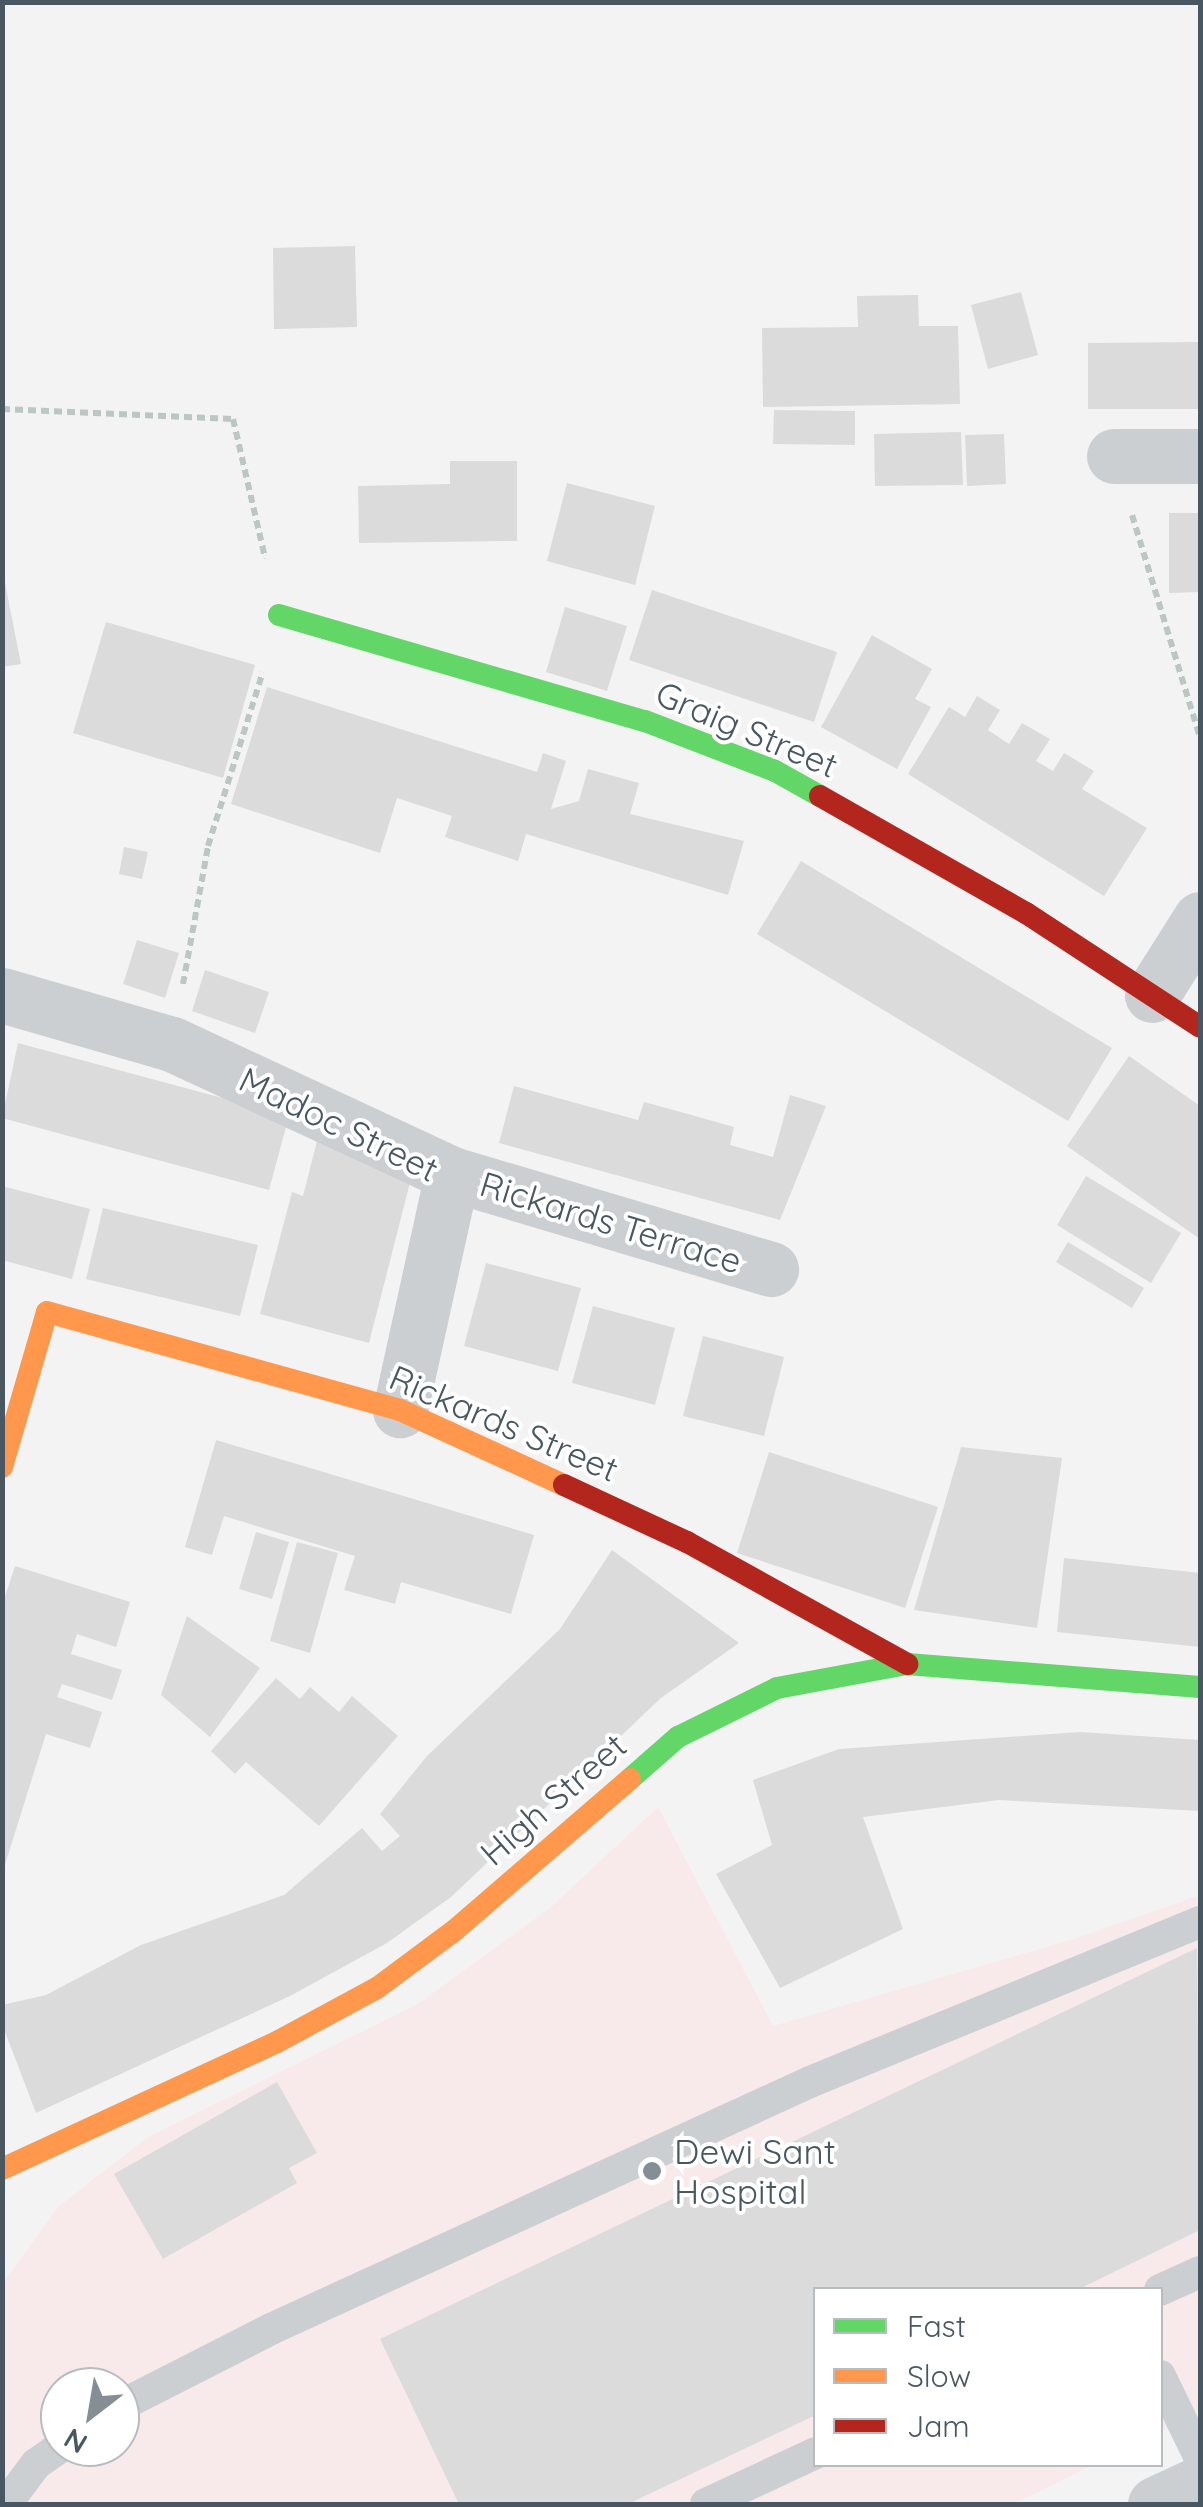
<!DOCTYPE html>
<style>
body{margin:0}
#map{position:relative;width:1203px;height:2507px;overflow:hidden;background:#f3f3f3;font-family:Quicksand,sans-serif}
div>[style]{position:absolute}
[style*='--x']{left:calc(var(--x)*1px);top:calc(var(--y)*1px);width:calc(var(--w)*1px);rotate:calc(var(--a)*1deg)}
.medical>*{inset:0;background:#f8eaea}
.building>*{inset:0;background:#dbdbdc}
.path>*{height:6px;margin-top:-3px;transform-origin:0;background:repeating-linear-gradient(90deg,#bac7c2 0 8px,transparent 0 13px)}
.lane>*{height:32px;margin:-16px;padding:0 16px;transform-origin:16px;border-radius:16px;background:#cccfd2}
.street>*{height:55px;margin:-27.5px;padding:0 27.5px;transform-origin:27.5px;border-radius:27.5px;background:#cccfd2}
.fast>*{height:22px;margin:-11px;padding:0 11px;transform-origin:11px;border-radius:11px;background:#63d668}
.slow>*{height:22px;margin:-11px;padding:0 11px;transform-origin:11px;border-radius:11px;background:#ff974d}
.jam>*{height:22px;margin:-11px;padding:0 11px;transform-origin:11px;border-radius:11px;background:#b3261e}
.dots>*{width:28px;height:28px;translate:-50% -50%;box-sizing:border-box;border:5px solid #fff;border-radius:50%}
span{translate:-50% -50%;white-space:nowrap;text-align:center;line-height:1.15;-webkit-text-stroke:8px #fff;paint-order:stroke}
.street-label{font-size:35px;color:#485761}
.poi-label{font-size:35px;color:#485761}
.left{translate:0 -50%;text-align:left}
.frame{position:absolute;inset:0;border:5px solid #485761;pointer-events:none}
.legend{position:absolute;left:813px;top:2287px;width:350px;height:180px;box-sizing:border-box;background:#fff;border:2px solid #b6bcc0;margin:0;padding:12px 18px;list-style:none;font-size:30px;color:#485761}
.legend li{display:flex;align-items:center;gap:20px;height:50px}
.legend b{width:50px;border:2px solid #b6bcc0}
.north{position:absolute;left:40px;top:2367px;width:100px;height:100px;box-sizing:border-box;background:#fff;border:2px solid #b6bcc0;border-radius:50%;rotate:211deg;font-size:28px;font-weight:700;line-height:40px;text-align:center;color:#485761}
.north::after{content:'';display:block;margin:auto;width:35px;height:45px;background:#848e94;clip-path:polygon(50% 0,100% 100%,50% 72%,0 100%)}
</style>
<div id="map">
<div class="medical">
<i style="clip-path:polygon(evenodd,658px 1807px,773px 2026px,1074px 1939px,1200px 1895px,1200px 2412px,1161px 2431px,1160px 2290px,816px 2290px,816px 2464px,1093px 2465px,1013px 2504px,3px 2504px,3px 2283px,59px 2206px,148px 2137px,418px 2004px,550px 1908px,658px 1807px,60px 2387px,120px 2387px,120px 2447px,60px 2447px,60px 2387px)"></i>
</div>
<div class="building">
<i style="clip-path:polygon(355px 246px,357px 327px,274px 329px,273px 248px)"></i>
<i style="clip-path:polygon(1021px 292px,1038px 355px,988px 369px,971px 305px)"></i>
<i style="clip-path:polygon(918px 295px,919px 326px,958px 326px,960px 404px,763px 407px,762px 328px,858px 327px,857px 296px)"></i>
<i style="clip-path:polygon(1200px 342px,1200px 409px,1088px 409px,1088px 343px)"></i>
<i style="clip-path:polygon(774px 410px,855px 411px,855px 445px,773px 444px)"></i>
<i style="clip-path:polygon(961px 432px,963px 485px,875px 486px,874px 434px)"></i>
<i style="clip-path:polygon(1004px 434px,1006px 484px,967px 486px,965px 435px)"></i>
<i style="clip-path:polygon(450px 461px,517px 461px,517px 541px,359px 543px,358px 486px,450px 484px)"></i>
<i style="clip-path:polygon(567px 483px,655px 506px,635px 585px,547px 561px)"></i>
<i style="clip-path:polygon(1169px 513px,1200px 513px,1200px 592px,1169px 593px)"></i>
<i style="clip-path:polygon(2px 568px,21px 664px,2px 667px)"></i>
<i style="clip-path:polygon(652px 590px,837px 652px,814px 722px,629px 660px)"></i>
<i style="clip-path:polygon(565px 607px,627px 626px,607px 691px,546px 672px)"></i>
<i style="clip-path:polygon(106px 622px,255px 665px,223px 778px,73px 733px)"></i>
<i style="clip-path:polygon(872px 635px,932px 669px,915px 699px,931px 707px,897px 769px,821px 727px)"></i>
<i style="clip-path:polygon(267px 687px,537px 772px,543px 753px,566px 761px,551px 809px,579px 801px,588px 769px,639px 783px,630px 814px,744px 841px,728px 895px,526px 834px,518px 861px,445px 837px,452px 816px,397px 798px,380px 853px,231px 804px)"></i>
<i style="clip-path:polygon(977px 696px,1000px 710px,988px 730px,1009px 744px,1022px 723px,1050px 739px,1036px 761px,1053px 771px,1064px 753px,1094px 771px,1082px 789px,1147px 828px,1104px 896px,908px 774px,949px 707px,965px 717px)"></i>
<i style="clip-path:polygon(124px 847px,148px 852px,142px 879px,119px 874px)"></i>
<i style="clip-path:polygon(801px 861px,1112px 1048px,1068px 1121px,757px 934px)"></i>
<i style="clip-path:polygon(137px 940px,179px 953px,165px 998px,123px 984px)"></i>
<i style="clip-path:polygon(205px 970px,269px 992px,255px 1033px,192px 1011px)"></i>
<i style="clip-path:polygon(18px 1043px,289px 1116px,269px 1190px,2px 1118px)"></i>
<i style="clip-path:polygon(1129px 1056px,1200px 1106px,1200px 1239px,1067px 1146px)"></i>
<i style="clip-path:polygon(514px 1086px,638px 1120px,644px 1102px,688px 1114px,734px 1127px,730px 1145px,773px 1157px,790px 1095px,826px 1106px,780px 1220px,499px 1143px)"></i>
<i style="clip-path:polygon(317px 1141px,414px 1167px,369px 1343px,260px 1314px,292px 1192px,303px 1196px)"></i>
<i style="clip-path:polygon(1086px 1176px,1181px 1233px,1151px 1283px,1057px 1225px)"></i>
<i style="clip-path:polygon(2px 1186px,90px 1209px,72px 1279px,2px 1260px)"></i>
<i style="clip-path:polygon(103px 1208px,258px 1245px,240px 1316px,86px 1279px)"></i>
<i style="clip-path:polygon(1068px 1242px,1144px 1288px,1132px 1308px,1056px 1262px)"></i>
<i style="clip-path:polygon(486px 1263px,581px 1288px,558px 1371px,464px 1346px)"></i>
<i style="clip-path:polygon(593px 1306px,675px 1328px,655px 1405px,572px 1383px)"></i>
<i style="clip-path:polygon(703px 1336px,784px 1357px,764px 1436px,683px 1416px)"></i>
<i style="clip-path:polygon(216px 1440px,534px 1535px,511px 1614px,401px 1582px,395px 1604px,344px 1590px,355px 1556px,224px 1516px,212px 1555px,185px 1547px)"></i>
<i style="clip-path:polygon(961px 1447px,1062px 1458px,1037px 1628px,914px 1610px)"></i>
<i style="clip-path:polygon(769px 1452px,938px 1507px,905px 1608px,737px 1553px)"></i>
<i style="clip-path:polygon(256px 1532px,289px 1542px,272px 1599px,239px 1589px)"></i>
<i style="clip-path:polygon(297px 1542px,338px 1553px,310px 1653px,270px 1641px)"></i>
<i style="clip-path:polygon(612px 1550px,739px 1643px,661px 1698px,451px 1897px,387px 1943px,290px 1996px,36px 2113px,2px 2024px,2px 2005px,46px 1995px,141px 1945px,284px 1895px,362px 1828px,382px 1851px,400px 1836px,380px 1814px,427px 1756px,560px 1629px)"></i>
<i style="clip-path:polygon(1064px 1558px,1200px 1573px,1200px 1647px,1057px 1632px)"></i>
<i style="clip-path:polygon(15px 1566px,130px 1602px,116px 1647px,77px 1634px,71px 1654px,122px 1670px,112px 1700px,62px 1684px,57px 1697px,102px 1712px,90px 1748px,46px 1734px,3px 1871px,2px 1606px)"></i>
<i style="clip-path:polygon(187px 1616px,260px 1668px,210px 1737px,161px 1695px)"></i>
<i style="clip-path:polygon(276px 1678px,300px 1699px,310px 1687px,339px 1712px,352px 1696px,398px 1736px,319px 1826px,246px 1762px,235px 1774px,211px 1751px)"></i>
<i style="clip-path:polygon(1080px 1732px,1200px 1740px,1200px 1811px,999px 1800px,863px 1817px,903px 1929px,780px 1988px,716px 1874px,772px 1845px,753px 1780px,839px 1749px)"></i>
<i style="clip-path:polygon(1197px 1948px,1200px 2230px,1077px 2290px,816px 2290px,816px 2415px,628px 2504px,459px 2504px,380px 2339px)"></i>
<i style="clip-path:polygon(277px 2082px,317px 2153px,289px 2168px,297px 2183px,163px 2259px,114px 2174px)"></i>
</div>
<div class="path">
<i style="--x:2;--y:409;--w:231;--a:2.5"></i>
<i style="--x:233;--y:419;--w:143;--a:77"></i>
<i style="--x:1132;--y:515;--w:233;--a:73"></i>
<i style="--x:183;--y:984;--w:140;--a:-79.7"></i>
<i style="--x:208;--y:846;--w:182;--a:-72.5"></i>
</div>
<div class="lane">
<i style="--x:1160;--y:2290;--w:44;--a:-24.2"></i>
<i style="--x:1160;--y:2376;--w:91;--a:64"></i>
<i style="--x:120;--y:2406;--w:169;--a:-27"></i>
<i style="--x:271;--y:2329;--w:593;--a:-24.62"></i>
<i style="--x:810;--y:2082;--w:422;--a:-22.3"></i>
<i style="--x:6;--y:2504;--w:50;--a:-53.1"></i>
<i style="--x:36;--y:2464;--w:29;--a:-35"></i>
<i style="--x:706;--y:2504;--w:121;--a:-24.9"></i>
</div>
<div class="street">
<i style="--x:1114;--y:456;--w:86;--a:0"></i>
<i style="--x:2;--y:995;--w:177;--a:16.1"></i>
<i style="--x:172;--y:1044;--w:309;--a:24.9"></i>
<i style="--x:452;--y:1174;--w:242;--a:102.4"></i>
<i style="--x:1152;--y:995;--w:90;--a:-57.7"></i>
<i style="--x:452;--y:1174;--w:333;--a:16.6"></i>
<i style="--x:1155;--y:2504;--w:50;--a:-25"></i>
</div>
<div class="fast">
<i style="--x:279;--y:615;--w:381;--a:16.2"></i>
<i style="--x:645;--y:721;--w:139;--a:21"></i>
<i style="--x:775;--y:771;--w:51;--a:29.1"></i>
<i style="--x:630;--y:1779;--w:64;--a:-41.2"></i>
<i style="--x:678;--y:1737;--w:110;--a:-26.3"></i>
<i style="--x:777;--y:1688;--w:132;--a:-10.5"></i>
<i style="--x:907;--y:1664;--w:294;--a:4.5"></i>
</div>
<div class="slow">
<i style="--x:2;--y:1467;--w:161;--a:-73.8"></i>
<i style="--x:47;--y:1312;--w:366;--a:15.5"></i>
<i style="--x:400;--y:1410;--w:180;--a:24.6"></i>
<i style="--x:2;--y:2169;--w:303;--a:-24.8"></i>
<i style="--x:277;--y:2042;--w:114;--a:-28.4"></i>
<i style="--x:377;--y:1988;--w:97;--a:-36.6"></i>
<i style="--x:455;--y:1930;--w:231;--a:-40.8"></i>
</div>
<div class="jam">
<i style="--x:820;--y:796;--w:237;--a:29.6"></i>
<i style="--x:1026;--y:913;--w:208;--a:33.2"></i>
<i style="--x:564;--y:1485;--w:136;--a:24.9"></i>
<i style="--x:687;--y:1542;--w:252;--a:29"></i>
</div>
<div class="dots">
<i style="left:652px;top:2171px;background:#848e94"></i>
</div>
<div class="street-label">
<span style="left:747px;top:729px;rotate:23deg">Graig Street</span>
<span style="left:339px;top:1124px;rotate:26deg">Madoc Street</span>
<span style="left:611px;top:1222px;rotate:17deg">Rickards Terrace</span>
<span style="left:504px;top:1423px;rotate:23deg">Rickards Street</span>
<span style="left:553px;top:1799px;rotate:-41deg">High Street</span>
</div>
<div class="poi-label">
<span class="left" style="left:674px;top:2171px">Dewi Sant<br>Hospital</span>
</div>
<div class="frame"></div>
<ul class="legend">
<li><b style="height:12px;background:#63d668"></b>Fast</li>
<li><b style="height:12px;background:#ff974d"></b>Slow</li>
<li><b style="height:12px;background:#b3261e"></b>Jam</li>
</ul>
<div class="north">N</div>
</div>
